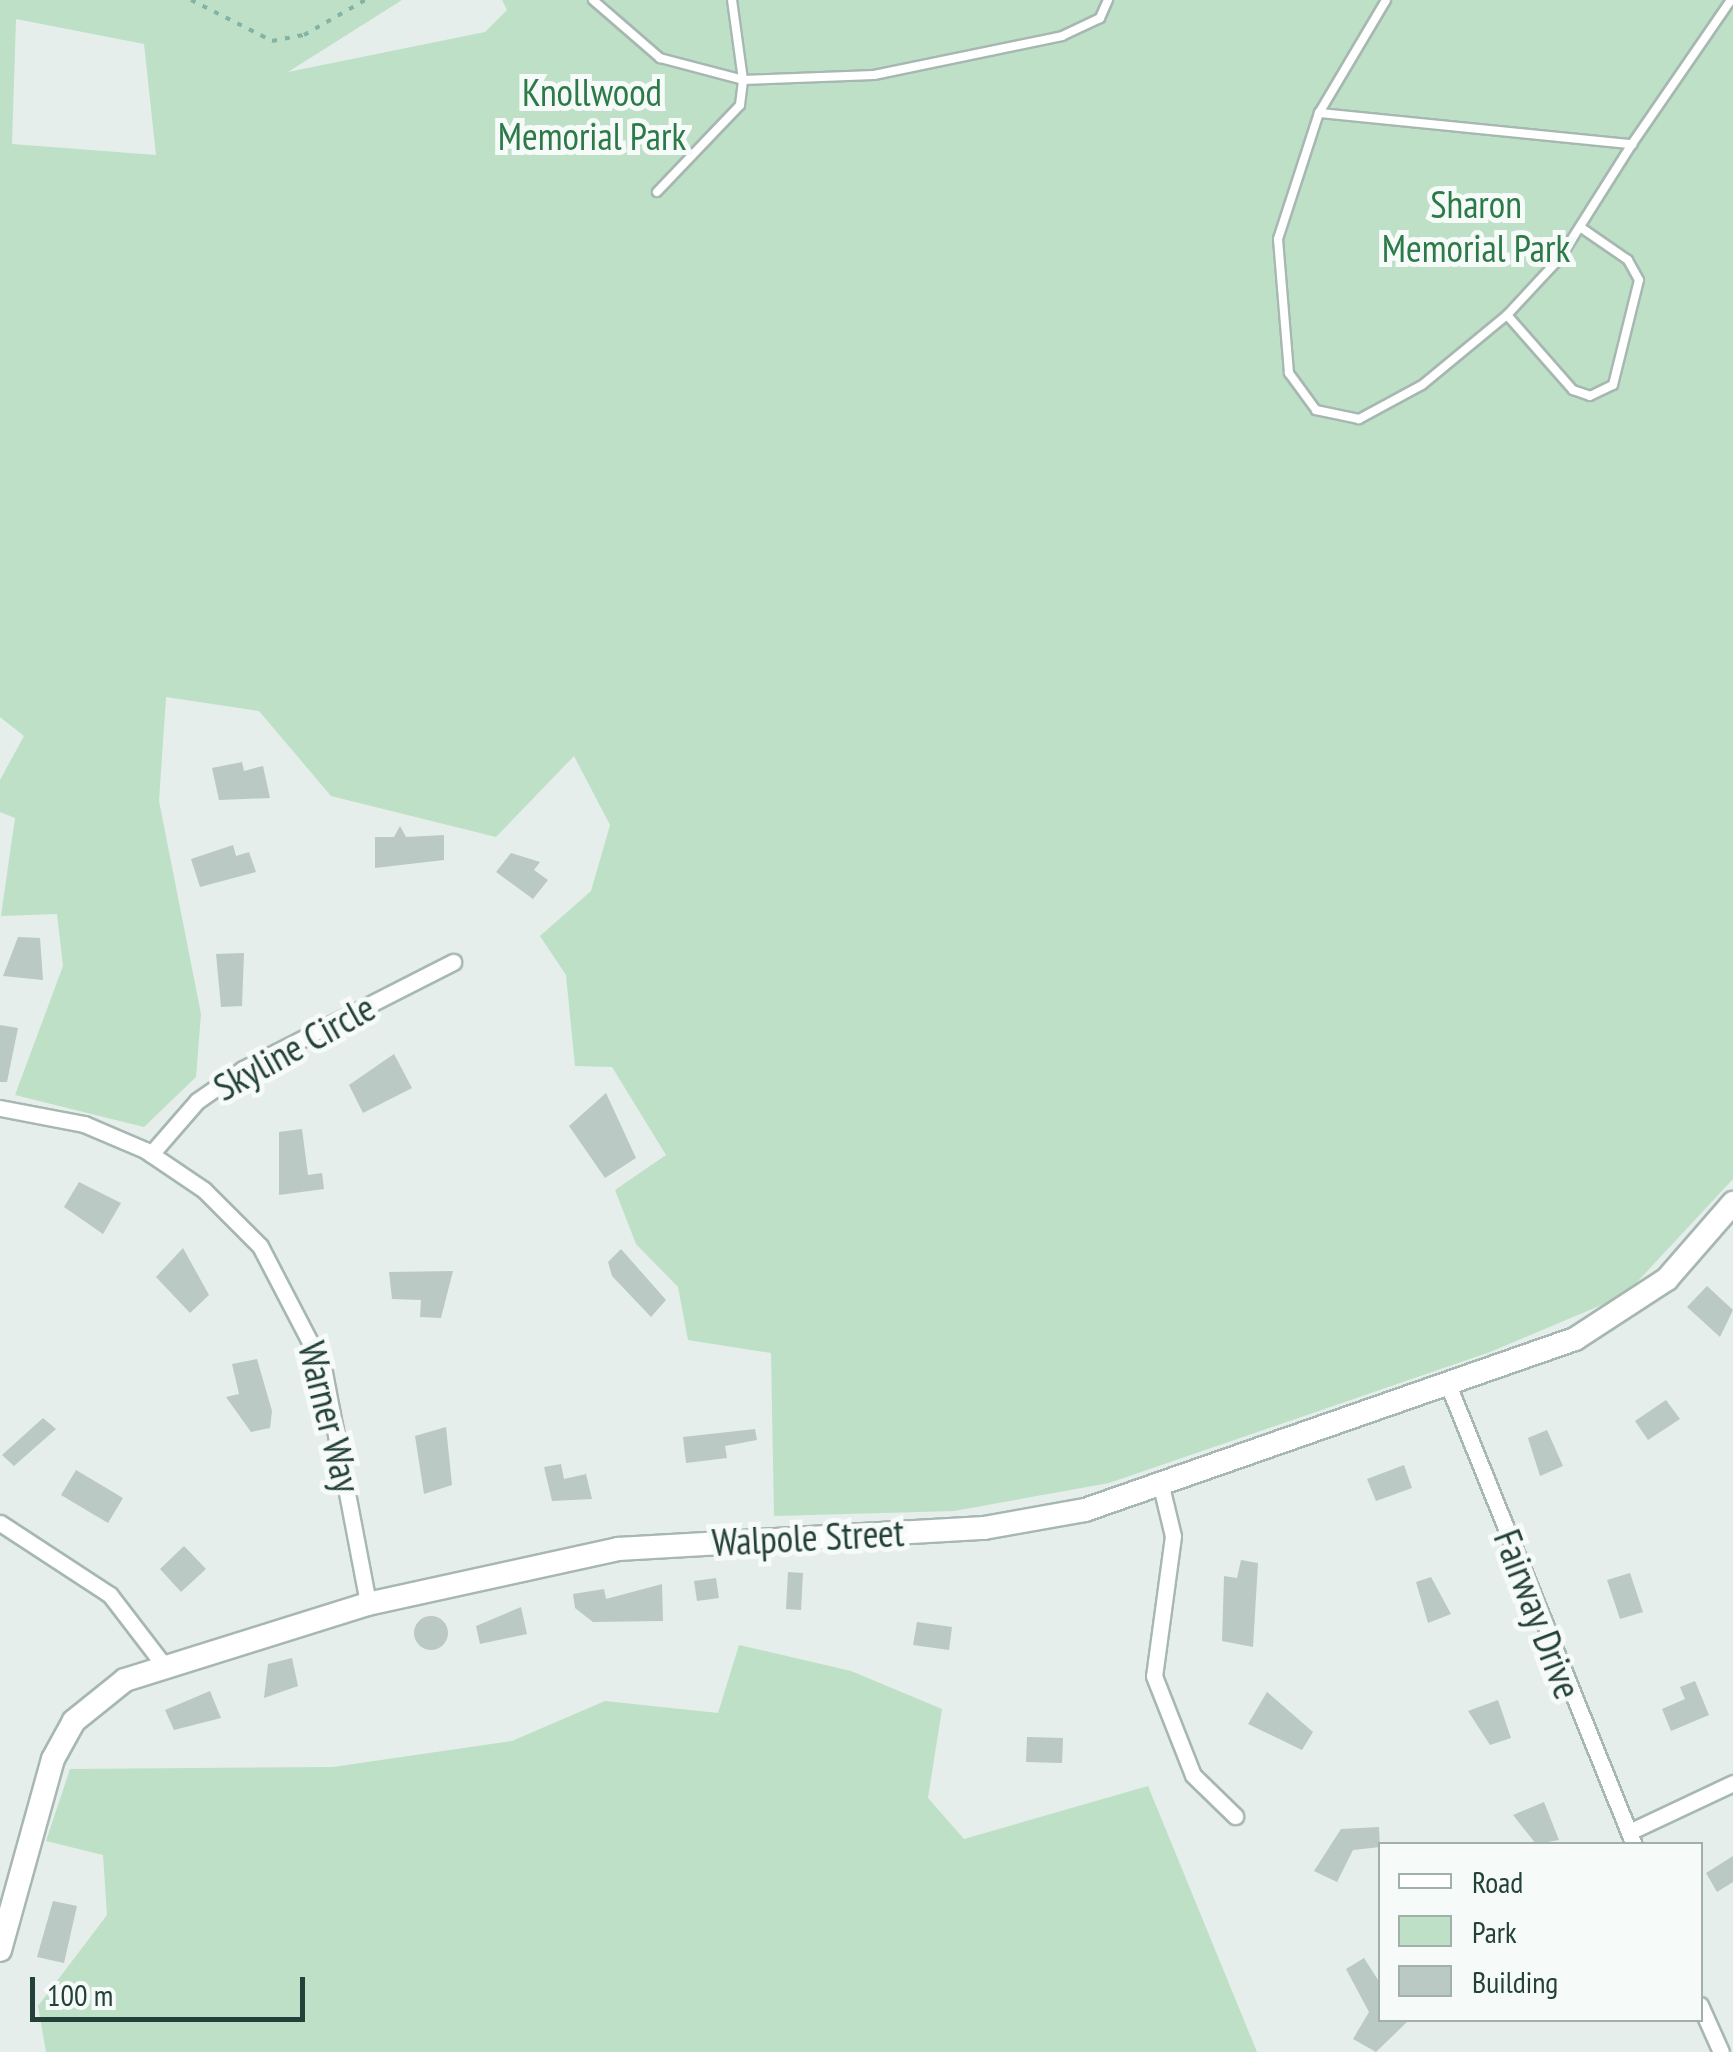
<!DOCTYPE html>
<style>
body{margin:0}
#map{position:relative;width:1733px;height:2052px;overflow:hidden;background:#e5eeea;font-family:"PT Sans Narrow",sans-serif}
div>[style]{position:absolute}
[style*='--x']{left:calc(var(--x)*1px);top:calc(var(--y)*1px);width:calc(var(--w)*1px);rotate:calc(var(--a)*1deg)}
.green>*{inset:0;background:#bde0c6}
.building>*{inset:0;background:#bac9c3}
.round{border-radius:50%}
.path>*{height:4px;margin-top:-2px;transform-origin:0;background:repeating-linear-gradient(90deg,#84b3a3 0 5px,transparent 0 13px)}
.roads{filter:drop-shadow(2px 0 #a7b7b1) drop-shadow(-2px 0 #a7b7b1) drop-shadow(0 2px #a7b7b1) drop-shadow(0 -2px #a7b7b1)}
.lane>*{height:8px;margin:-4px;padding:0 4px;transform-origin:4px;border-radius:4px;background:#fff}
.street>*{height:15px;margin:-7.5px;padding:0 7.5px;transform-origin:7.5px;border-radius:7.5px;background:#fff}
.secondary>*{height:22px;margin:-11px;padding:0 11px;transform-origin:11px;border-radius:11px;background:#fff}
span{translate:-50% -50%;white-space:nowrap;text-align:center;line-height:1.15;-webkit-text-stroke:10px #f6faf8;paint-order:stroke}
.park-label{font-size:38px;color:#2c7a48}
.street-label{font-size:38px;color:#234138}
.legend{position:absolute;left:1378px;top:1842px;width:325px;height:180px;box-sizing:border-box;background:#f6faf8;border:2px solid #a2b0ab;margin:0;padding:12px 18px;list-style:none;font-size:30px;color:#234138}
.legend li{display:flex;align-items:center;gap:20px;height:50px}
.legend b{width:50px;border:2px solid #a2b0ab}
.scale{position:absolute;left:30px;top:1977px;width:275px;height:45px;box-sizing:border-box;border:5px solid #234138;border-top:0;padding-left:12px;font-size:30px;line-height:35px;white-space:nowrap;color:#234138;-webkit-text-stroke:8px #f6faf8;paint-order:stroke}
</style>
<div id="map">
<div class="green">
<i style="clip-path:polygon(evenodd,0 0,402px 0,288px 72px,485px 32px,507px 10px,502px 0,1733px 0,1733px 1179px,1625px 1295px,1490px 1352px,1109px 1483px,954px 1511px,774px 1516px,771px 1353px,688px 1340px,678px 1287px,636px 1244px,615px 1190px,666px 1155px,612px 1067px,575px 1066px,566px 975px,540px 936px,591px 891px,610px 825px,574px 756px,496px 837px,331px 796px,259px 711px,166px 697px,159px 801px,201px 1014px,196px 1077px,144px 1127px,15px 1095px,63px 966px,57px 914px,1px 916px,15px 818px,0 812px,0 780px,24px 736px,0 717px,0 0,16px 19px,144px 44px,156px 155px,12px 144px,16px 19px)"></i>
<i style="clip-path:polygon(739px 1645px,851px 1671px,942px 1709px,928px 1798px,964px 1839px,1148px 1786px,1257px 2052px,46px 2052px,38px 2006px,107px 1915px,103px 1855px,46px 1841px,70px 1769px,333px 1767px,512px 1741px,605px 1701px,718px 1713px)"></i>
</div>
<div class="building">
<i style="clip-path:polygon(242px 762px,244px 771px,263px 766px,270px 798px,219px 800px,212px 768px)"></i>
<i style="clip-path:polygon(400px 826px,406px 837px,444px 835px,444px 860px,375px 868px,375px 837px,394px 837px)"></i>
<i style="clip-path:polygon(233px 845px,236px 856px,249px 852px,256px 872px,200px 887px,191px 859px)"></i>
<i style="clip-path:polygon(511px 853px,540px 862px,534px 870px,548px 880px,533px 899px,496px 872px)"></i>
<i style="clip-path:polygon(18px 937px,40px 938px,43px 980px,3px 976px)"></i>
<i style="clip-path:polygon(244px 953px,242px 1006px,221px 1007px,216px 954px)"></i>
<i style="clip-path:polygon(0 1025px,18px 1028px,7px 1082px,0 1082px)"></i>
<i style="clip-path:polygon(394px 1054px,412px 1088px,363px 1113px,349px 1085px)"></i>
<i style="clip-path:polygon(606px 1093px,636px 1158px,605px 1178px,569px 1126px)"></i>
<i style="clip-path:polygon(302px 1129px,308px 1175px,322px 1173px,324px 1189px,279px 1195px,279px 1132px)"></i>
<i style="clip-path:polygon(79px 1182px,121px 1203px,103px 1234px,64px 1207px)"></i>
<i style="clip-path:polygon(183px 1248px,209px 1295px,190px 1313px,156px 1277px)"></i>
<i style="clip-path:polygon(621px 1249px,666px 1300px,651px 1317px,612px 1276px,608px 1262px)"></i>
<i style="clip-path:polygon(453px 1271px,441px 1318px,420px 1317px,421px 1300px,392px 1299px,389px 1272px)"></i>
<i style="clip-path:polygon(1707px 1286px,1733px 1310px,1720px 1337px,1687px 1307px)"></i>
<i style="clip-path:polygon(257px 1359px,272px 1411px,270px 1428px,251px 1432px,226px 1397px,239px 1394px,232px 1364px)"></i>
<i style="clip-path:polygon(1666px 1400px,1680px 1419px,1648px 1440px,1635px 1421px)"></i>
<i style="clip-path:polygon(43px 1418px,56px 1429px,14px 1466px,2px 1455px)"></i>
<i style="clip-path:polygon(446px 1427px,452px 1485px,424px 1494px,415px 1436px)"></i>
<i style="clip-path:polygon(755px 1429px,757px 1440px,725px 1446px,727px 1458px,686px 1463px,683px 1437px)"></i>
<i style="clip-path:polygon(1547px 1430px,1563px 1466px,1540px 1476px,1528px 1438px)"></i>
<i style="clip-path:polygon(561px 1464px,564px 1479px,586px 1474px,592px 1499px,552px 1501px,544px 1467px)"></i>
<i style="clip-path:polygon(1404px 1465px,1412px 1488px,1376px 1501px,1367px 1479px)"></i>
<i style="clip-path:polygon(76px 1470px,123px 1498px,108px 1523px,61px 1495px)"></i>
<i style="clip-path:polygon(184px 1546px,206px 1569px,181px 1592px,160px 1569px)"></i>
<i style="clip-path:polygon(1241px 1560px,1258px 1563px,1253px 1647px,1222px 1641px,1224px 1576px,1237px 1578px)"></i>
<i style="clip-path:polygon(788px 1572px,803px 1573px,801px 1610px,786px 1609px)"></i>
<i style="clip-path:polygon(1630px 1573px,1643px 1612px,1620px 1619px,1607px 1580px)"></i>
<i style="clip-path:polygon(1431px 1577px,1451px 1614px,1428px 1623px,1416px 1582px)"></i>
<i style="clip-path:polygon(716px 1578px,719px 1598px,697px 1601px,694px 1581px)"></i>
<i style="clip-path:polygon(662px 1584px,663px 1621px,593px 1622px,575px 1608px,573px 1594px,604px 1589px,606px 1599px)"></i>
<i style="clip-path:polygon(521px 1607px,527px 1634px,480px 1644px,476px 1626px)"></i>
<i class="round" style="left:414px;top:1616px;width:34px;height:34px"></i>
<i style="clip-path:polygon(917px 1622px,952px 1627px,949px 1650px,913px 1645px)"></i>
<i style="clip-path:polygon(292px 1658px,298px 1686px,264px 1698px,268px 1664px)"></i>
<i style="clip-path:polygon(1695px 1681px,1709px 1715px,1671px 1731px,1662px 1709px,1685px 1699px,1680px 1687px)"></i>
<i style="clip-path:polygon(210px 1691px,221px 1718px,174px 1730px,165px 1710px)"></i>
<i style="clip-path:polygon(1267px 1692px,1313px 1732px,1302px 1750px,1248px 1724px)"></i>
<i style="clip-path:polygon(1498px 1700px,1511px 1738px,1490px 1745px,1468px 1711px)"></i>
<i style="clip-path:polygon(1027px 1737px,1063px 1738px,1062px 1763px,1026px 1762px)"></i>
<i style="clip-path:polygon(1544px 1802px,1559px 1840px,1536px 1844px,1513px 1815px)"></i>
<i style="clip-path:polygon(1379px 1827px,1380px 1847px,1353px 1850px,1337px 1882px,1314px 1871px,1341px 1829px)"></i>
<i style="clip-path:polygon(1733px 1856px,1733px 1882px,1717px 1892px,1706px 1873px)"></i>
<i style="clip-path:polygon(53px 1901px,77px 1906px,64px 1963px,37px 1957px)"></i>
<i style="clip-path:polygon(1364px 1958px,1380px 1983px,1380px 2020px,1409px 2020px,1376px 2052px,1353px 2039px,1369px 2012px,1346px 1969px)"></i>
</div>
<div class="path">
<i style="--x:191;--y:0;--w:91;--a:26.8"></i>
<i style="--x:272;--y:41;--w:33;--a:-11"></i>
<i style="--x:304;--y:35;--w:70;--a:-29.8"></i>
</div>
<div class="roads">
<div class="lane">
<i style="--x:593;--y:0;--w:89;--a:40.9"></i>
<i style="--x:660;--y:58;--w:86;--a:14.8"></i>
<i style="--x:743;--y:80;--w:81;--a:-97.8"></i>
<i style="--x:1319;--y:113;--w:315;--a:5.7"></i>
<i style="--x:1632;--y:144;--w:135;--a:122.3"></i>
<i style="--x:1560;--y:258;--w:78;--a:132.9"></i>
<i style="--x:1507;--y:315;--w:110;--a:140.5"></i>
<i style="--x:1422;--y:385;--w:72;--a:151.6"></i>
<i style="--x:1359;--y:419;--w:44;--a:-168.2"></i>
<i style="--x:1316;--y:410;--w:46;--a:-126.1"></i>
<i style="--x:1289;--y:373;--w:134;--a:-94.7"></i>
<i style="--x:1278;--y:239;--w:133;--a:-72"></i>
<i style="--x:1319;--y:113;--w:131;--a:-59.3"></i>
<i style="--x:1632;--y:144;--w:175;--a:-55.5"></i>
<i style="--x:657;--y:192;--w:120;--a:-46.3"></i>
<i style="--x:740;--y:105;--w:25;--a:-83"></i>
<i style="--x:743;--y:80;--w:131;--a:-2.2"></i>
<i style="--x:874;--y:75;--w:192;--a:-11.7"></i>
<i style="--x:1062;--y:36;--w:42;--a:-25.3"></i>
<i style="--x:1100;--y:18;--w:20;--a:-66"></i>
<i style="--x:1507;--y:315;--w:100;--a:48.7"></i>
<i style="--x:1573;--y:390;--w:18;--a:19"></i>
<i style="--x:1590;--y:396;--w:25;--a:-26"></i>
<i style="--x:1613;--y:385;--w:108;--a:-76.1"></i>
<i style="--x:1639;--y:280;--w:23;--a:-119"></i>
<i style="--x:1628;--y:260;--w:58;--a:-145.5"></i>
</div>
<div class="street">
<i style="--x:0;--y:1108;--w:86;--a:10.8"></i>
<i style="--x:84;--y:1124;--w:66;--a:23.1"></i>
<i style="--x:145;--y:1150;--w:71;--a:34.1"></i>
<i style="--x:204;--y:1190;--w:79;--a:45"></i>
<i style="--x:260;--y:1246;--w:136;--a:62.5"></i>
<i style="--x:323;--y:1367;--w:241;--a:79.2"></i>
<i style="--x:151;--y:1154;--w:70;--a:-49"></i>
<i style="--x:197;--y:1101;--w:56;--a:-34.8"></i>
<i style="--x:243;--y:1069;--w:236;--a:-27"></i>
<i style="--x:1447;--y:1382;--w:498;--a:68"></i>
<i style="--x:1161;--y:1486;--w:51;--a:76.5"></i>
<i style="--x:1173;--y:1536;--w:141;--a:97.7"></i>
<i style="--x:1154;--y:1676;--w:106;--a:68.5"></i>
<i style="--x:1193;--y:1775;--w:59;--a:44.3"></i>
<i style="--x:0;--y:1523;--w:131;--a:33.2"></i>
<i style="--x:110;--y:1595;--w:87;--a:52.5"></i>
<i style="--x:1629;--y:1832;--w:115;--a:-25.2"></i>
<i style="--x:1700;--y:2005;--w:51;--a:65.9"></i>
</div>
<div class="secondary">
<i style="--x:0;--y:1950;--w:198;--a:-74.5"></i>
<i style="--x:53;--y:1759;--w:43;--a:-61.1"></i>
<i style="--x:74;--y:1721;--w:65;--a:-38.8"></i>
<i style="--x:125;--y:1680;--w:255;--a:-17.4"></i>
<i style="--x:368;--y:1604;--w:256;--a:-12.4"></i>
<i style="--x:618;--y:1549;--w:367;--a:-3.3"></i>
<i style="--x:984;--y:1528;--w:103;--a:-10.1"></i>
<i style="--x:1085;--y:1510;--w:519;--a:-19.24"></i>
<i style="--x:1575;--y:1339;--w:110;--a:-33.1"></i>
<i style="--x:1667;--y:1279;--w:101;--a:-49"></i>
</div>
</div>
<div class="park-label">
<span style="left:592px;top:114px">Knollwood<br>Memorial Park</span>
<span style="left:1476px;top:226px">Sharon<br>Memorial Park</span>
</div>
<div class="street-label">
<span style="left:294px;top:1047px;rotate:-29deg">Skyline Circle</span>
<span style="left:330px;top:1417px;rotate:76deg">Warner Way</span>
<span style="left:808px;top:1537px;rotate:-3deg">Walpole Street</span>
<span style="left:1538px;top:1614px;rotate:69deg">Fairway Drive</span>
</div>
<ul class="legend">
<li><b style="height:12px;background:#fff"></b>Road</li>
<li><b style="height:28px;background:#bde0c6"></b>Park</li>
<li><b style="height:28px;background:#bac9c3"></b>Building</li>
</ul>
<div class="scale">100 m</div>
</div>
